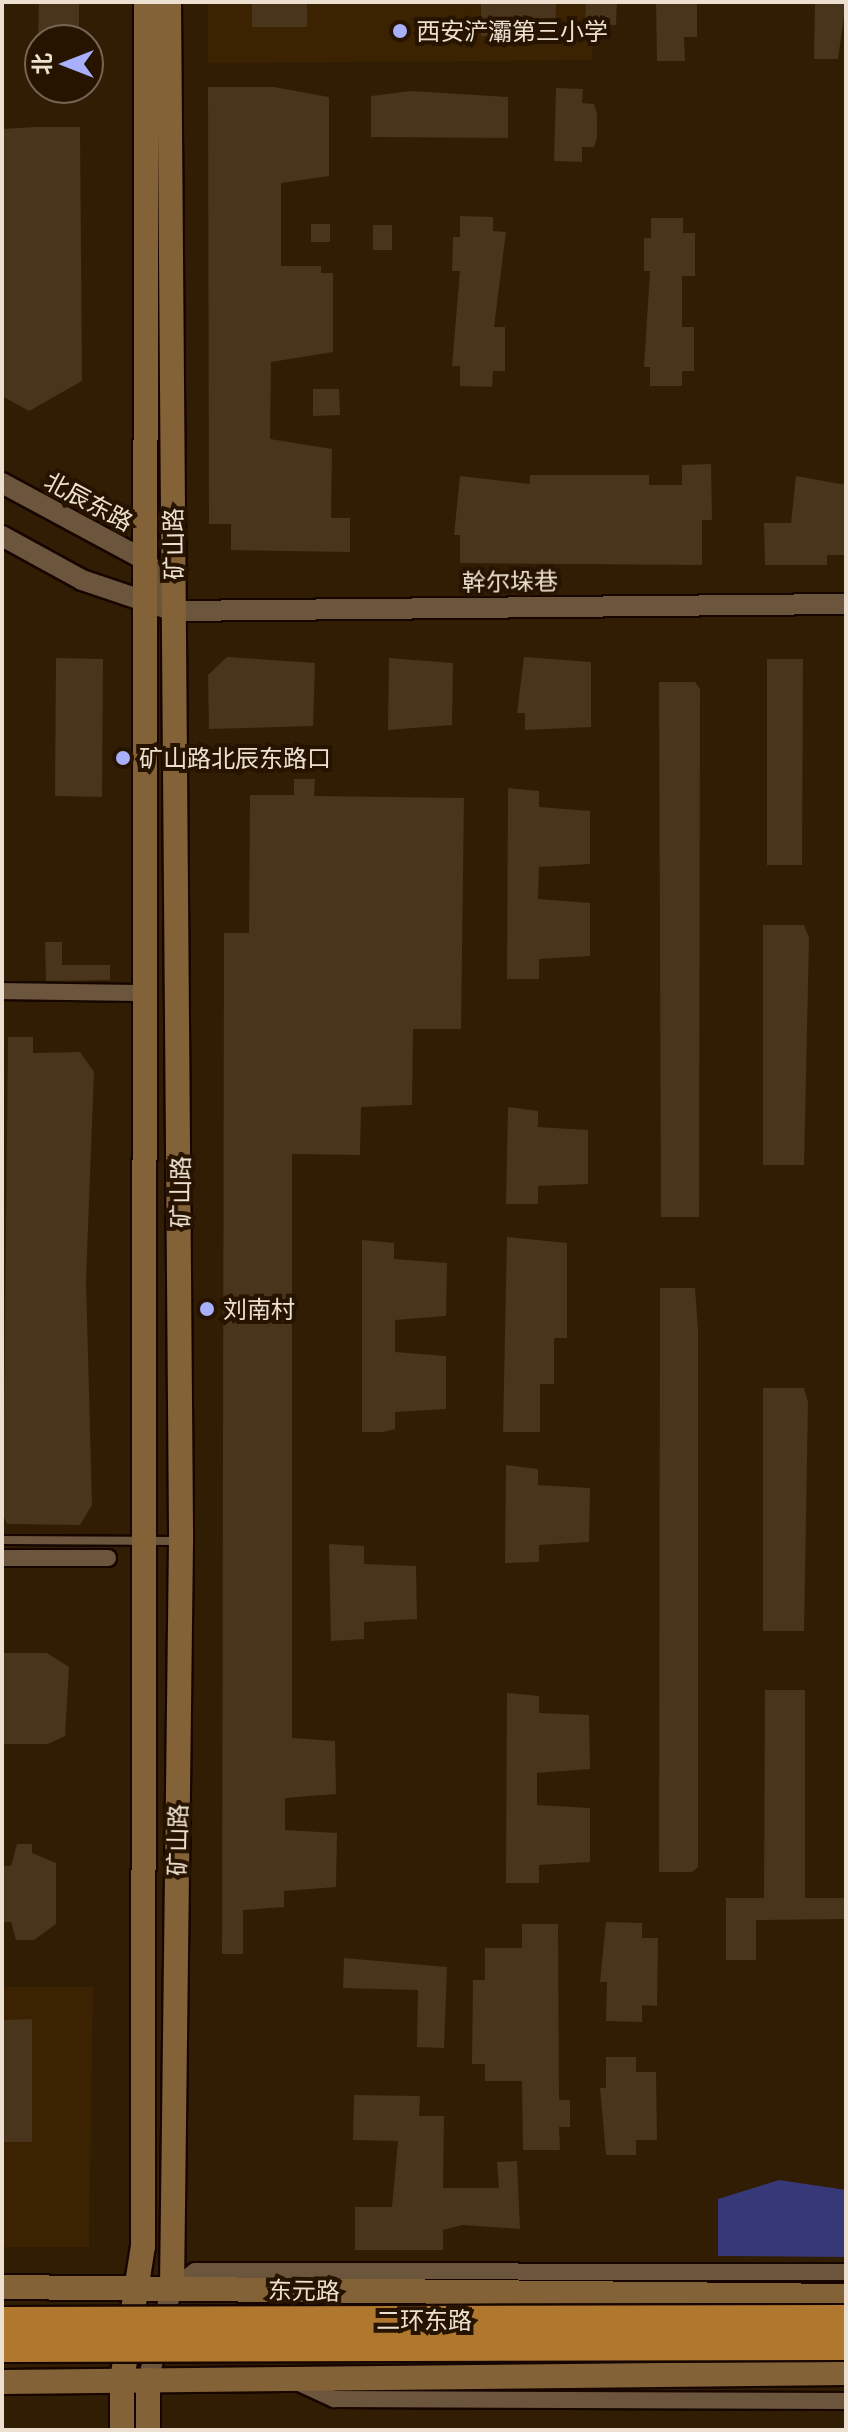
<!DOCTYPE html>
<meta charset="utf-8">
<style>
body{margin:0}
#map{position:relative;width:848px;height:2432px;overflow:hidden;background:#301d04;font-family:"Golos Text","Noto Sans SC",sans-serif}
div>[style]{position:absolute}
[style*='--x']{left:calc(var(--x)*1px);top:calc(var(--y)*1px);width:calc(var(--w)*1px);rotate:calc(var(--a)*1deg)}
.built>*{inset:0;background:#3b2302}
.green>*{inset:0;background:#363877}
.building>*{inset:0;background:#49341c}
.roads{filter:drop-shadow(2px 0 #170600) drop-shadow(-2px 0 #170600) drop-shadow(0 2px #170600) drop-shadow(0 -2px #170600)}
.service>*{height:8px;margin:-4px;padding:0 4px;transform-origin:4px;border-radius:4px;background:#6b553c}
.minor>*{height:16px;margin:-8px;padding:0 8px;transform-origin:8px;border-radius:8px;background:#6b553c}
.tertiary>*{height:20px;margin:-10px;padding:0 10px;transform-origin:10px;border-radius:10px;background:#6b553c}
.secondary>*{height:24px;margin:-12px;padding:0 12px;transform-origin:12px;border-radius:12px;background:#846237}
.bridges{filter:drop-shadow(2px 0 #170600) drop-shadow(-2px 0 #170600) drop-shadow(0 2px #170600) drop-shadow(0 -2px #170600)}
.trunk-bridge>*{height:28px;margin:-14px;padding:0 14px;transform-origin:14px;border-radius:14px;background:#af782e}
.dots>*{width:22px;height:22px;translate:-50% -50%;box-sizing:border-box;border:4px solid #261300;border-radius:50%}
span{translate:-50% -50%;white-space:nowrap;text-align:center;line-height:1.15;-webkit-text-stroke:8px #261300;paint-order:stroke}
.poi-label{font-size:24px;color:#ede0d1}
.left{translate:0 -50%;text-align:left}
.street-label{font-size:24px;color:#ede0d1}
.frame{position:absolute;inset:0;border:4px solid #ede0d1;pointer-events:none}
.north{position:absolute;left:24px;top:24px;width:80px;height:80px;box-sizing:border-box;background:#261300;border:2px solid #766554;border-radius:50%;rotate:270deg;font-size:22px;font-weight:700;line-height:32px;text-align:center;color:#ede0d1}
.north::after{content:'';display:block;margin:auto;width:28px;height:36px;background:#a8b0fc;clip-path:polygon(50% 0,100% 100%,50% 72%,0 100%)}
</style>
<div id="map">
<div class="built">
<i style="clip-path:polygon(208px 2px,592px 2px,592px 60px,208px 63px)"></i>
<i style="clip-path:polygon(2px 1987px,93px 1987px,89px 2247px,2px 2247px)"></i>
</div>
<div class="green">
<i style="clip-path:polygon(779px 2180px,846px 2190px,846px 2257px,718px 2256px,718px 2199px)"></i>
</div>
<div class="building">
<i style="clip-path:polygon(39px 2px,79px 2px,79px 40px,38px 40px)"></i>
<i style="clip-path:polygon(252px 2px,307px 2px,307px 27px,252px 27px)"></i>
<i style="clip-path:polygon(481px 2px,556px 2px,555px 37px,481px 36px)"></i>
<i style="clip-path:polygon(586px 2px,617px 2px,616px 25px,585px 24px)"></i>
<i style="clip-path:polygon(656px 2px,697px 2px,697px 37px,684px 37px,685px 61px,657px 61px)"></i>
<i style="clip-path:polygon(815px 2px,846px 2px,838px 59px,814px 59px)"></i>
<i style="clip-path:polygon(208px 87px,274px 87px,329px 97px,329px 176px,281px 183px,281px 266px,321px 266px,321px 273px,333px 273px,333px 352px,271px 362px,270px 439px,332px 449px,331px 518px,350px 518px,350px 552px,231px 550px,231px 524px,209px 524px)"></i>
<i style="clip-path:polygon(556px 88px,583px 89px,582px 103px,594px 104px,597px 113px,597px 138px,594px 147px,582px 147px,582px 162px,554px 161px)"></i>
<i style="clip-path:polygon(410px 91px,508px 97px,508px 138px,371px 137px,371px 96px)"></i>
<i style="clip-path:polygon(36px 127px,80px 127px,82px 381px,29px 411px,2px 396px,2px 129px)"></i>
<i style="clip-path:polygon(460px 216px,493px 217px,493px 231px,506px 232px,494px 327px,505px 327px,505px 371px,493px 371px,492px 387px,460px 386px,460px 366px,452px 366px,460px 271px,452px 271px,453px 237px,460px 237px)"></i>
<i style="clip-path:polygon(651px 218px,683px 218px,683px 233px,695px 233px,695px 276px,682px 276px,682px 327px,694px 327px,694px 371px,682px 371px,682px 386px,650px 386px,650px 367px,644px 367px,650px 271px,644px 271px,644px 238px,651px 238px)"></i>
<i style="clip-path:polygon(311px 224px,330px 224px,330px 242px,311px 242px)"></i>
<i style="clip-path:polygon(373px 225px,392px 225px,392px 250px,373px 250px)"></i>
<i style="clip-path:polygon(313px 389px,339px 389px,340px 415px,313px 416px)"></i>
<i style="clip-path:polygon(711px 464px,712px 520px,702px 520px,702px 565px,460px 563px,460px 535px,454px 535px,460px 476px,530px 484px,530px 475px,649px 475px,649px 485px,682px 485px,682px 465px)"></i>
<i style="clip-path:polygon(796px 476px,846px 485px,846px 555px,827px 555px,827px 565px,765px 565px,764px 523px,791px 523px)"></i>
<i style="clip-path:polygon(227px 657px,315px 663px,313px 726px,209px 729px,208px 675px)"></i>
<i style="clip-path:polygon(524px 657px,591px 662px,591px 727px,525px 730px,525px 713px,517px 713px)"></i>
<i style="clip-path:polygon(56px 658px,103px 659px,102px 797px,55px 796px)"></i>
<i style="clip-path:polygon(389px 658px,453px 663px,452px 725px,388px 730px)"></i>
<i style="clip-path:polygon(767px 659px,803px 659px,802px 865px,767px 865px)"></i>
<i style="clip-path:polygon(659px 682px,695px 682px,700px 689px,699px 1217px,661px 1217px)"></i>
<i style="clip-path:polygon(294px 779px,315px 779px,314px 796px,464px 798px,461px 1029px,413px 1029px,412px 1105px,361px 1107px,360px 1155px,292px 1154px,292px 1738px,335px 1741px,336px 1794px,285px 1798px,285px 1830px,337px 1833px,336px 1887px,284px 1891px,284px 1907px,243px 1910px,243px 1954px,222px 1954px,224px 933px,249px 933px,250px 795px,294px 795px)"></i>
<i style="clip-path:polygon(508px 788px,539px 791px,539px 807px,590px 811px,590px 864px,539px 867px,538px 899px,590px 903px,590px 956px,539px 959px,539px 979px,507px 979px)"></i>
<i style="clip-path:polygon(763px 925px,804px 925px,809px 938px,804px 1165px,763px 1165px)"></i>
<i style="clip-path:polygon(45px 942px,62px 942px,62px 965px,110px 965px,110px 980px,46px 981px)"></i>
<i style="clip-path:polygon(8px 1037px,33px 1037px,33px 1053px,80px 1052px,94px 1072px,86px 1280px,92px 1505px,80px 1525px,7px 1524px,3px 1515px)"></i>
<i style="clip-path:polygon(508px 1107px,538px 1111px,538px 1127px,588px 1130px,588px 1184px,538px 1186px,538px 1204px,506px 1204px)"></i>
<i style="clip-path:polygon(507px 1237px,567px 1243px,567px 1338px,554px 1338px,554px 1384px,540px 1384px,540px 1432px,503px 1432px)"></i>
<i style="clip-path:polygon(362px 1240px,394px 1243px,394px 1259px,447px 1263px,446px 1316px,395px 1320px,395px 1352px,446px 1356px,446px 1409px,395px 1412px,395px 1429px,384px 1432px,362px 1432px)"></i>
<i style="clip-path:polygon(660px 1288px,695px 1288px,698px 1330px,698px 1867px,692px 1872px,659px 1872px)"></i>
<i style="clip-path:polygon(763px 1388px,804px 1388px,808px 1402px,804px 1631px,763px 1631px)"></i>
<i style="clip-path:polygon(506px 1465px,538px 1469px,538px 1485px,590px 1488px,589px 1542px,539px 1545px,539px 1562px,505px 1563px)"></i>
<i style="clip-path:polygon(329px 1544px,364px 1546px,364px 1564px,416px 1566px,417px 1619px,364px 1622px,364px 1639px,331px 1641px)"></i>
<i style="clip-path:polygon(2px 1653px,47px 1653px,69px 1667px,65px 1736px,48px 1744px,2px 1744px)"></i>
<i style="clip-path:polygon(765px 1690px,805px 1690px,805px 1898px,846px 1898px,846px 1919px,756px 1920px,756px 1960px,726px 1960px,726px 1898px,764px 1898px)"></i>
<i style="clip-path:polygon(507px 1693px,539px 1696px,539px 1713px,589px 1715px,590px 1769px,537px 1773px,537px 1805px,590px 1808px,590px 1862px,539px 1865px,539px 1883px,506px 1883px)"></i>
<i style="clip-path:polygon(17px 1844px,32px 1844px,32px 1853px,56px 1863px,56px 1924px,34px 1940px,16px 1940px,11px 1922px,2px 1922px,2px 1866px,11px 1866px)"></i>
<i style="clip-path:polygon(606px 1922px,642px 1923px,642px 1938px,658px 1938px,657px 2006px,642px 2005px,642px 2022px,606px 2021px,607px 1982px,600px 1982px)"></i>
<i style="clip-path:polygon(522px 1924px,558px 1924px,559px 2100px,570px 2100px,570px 2127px,559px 2127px,560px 2150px,523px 2150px,522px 2081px,485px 2081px,485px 2064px,472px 2064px,473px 1980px,485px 1980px,485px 1948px,522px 1948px)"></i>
<i style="clip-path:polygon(344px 1958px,447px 1967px,444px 2048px,417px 2047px,418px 1990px,343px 1988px)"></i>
<i style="clip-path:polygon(32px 2019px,32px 2142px,2px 2142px,2px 2020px)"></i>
<i style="clip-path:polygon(606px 2057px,636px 2057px,636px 2072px,656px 2072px,657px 2140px,636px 2140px,636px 2155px,606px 2155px,600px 2088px,606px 2088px)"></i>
<i style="clip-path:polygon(354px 2095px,420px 2096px,419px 2116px,444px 2116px,443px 2188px,499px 2188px,497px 2162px,517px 2161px,520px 2229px,462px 2225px,443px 2230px,443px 2250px,355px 2250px,355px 2207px,392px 2207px,398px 2141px,353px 2140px)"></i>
</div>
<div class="roads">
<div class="service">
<i style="--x:2;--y:1540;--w:174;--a:0.3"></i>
</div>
<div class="minor">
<i style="--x:2;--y:991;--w:145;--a:0.8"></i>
<i style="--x:2;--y:1558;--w:106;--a:0"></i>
<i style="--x:172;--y:2288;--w:29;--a:-36"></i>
<i style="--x:195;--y:2271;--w:651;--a:0.09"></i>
<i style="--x:297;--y:2382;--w:41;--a:24.7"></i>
<i style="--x:334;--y:2399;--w:512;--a:0.22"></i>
</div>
<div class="tertiary">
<i style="--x:2;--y:483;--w:165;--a:28.3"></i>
<i style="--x:147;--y:561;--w:57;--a:61.6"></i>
<i style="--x:2;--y:536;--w:91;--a:28.8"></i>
<i style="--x:82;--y:580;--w:97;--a:18.6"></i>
<i style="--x:174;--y:611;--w:672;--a:-0.6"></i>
<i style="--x:148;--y:2380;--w:95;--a:-75.4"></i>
</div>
<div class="secondary">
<i style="--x:169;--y:2;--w:1539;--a:89.55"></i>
<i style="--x:181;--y:1541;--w:747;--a:90.69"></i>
<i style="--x:2;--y:2287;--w:844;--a:0.61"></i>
<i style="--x:148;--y:2380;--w:50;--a:90"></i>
<i style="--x:2;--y:2382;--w:844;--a:-0.61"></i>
<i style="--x:122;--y:2430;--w:50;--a:-90"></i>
<i style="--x:122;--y:2380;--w:136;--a:-81.1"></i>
<i style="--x:143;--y:2246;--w:2244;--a:-89.92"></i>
</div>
</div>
<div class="bridges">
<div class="trunk-bridge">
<i style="--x:2;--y:2321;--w:844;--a:-0.14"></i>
<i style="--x:2;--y:2348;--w:844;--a:-0.14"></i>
</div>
</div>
<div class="dots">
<i style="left:400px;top:31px;background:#a8b0fc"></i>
<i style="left:123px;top:758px;background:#a8b0fc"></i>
<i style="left:207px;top:1309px;background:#a8b0fc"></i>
</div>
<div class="poi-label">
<span class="left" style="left:416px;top:31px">西安浐灞第三小学</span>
<span class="left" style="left:139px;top:758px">矿山路北辰东路口</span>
<span class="left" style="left:223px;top:1309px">刘南村</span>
</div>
<div class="street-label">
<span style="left:89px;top:501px;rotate:28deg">北辰东路</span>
<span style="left:173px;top:544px;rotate:-91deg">矿山路</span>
<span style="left:510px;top:581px;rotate:-1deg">幹尔垛巷</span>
<span style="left:180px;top:1192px;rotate:-90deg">矿山路</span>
<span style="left:177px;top:1840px;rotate:-89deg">矿山路</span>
<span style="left:304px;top:2290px;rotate:1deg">东元路</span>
<span style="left:424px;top:2320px">二环东路</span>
</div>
<div class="frame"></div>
<div class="north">北</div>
</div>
